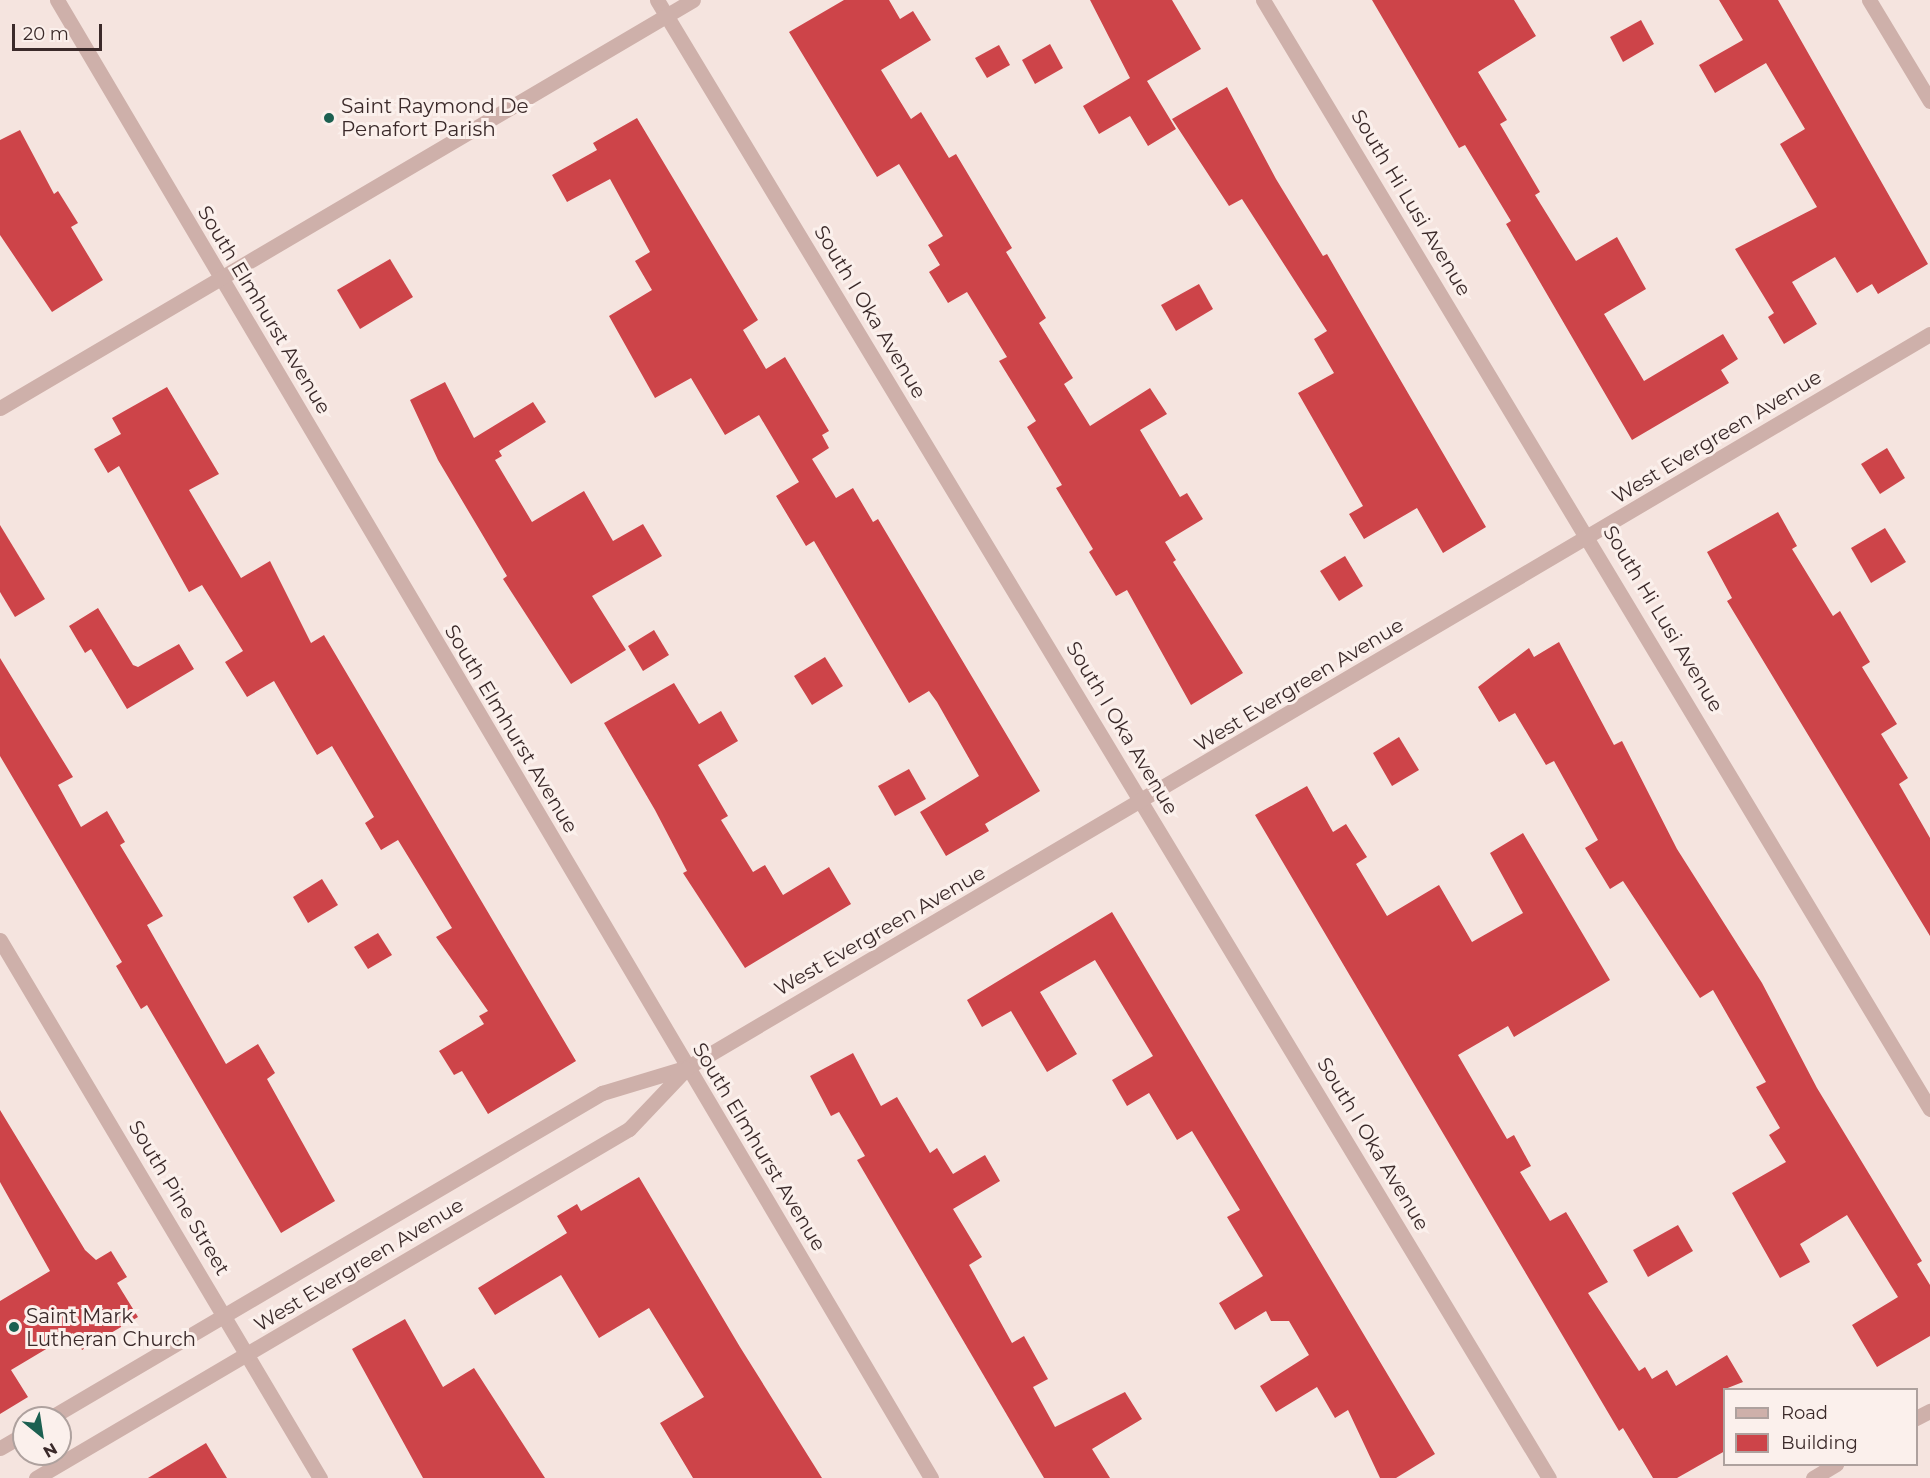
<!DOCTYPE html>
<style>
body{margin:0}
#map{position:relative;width:1930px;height:1478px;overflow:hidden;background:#f5e4df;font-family:Montserrat,sans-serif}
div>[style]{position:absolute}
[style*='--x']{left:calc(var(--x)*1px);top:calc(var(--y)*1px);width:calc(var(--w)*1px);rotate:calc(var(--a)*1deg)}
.building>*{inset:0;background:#cd4449}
.minor>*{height:15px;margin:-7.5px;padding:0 7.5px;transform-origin:7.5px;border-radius:7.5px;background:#ceb0aa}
.dots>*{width:16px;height:16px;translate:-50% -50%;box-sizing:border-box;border:3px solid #fbf0ec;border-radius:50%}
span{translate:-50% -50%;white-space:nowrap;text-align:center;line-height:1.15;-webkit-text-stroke:6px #fbf0ec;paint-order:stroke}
.poi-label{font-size:20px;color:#3b2a2a}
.left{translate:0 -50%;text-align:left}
.street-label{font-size:20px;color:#3b2a2a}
.legend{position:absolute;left:1723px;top:1388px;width:195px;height:78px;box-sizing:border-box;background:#fbf0ec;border:2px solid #aea19e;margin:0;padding:8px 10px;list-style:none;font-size:18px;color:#3b2a2a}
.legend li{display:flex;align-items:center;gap:12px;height:30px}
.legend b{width:30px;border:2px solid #aea19e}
.north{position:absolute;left:12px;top:1406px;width:60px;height:60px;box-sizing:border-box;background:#fbf0ec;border:2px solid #aea19e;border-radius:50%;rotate:150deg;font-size:16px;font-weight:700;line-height:24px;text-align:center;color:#3b2a2a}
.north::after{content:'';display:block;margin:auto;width:21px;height:27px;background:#1c6051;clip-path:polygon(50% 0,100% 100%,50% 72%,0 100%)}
.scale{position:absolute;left:12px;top:24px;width:90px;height:27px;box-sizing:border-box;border:3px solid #3b2a2a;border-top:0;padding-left:8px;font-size:18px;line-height:21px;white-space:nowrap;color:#3b2a2a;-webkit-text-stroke:4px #fbf0ec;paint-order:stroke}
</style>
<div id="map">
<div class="building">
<i style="clip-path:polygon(844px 0,889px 0,900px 19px,913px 11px,931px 40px,881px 70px,911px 119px,921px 112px,949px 158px,956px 154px,1012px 248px,1006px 252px,1046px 318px,1039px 323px,1073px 378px,1064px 384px,1090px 426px,1150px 388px,1167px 414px,1140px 430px,1180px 497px,1187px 493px,1203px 519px,1165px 542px,1176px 560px,1173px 562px,1243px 673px,1191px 705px,1127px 590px,1116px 596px,1089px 552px,1093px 549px,1056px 488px,1062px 485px,1027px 427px,1036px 421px,999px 361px,1007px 357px,967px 292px,948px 303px,929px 272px,940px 265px,928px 245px,943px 236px,899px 164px,877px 177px,789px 32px)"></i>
<i style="clip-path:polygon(1090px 0,1172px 0,1201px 49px,1147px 81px,1176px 129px,1148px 146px,1130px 116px,1099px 134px,1083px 106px,1130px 78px)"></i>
<i style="clip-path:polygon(1372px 0,1514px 0,1536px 36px,1478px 72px,1507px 120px,1500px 124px,1540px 192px,1535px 195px,1576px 261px,1617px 237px,1646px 289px,1604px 314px,1644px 381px,1723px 334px,1738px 359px,1721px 370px,1729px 383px,1632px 440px,1506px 224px,1511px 221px,1465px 145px,1459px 148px)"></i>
<i style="clip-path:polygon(1719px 0,1778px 0,1928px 264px,1878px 294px,1872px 284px,1857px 293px,1835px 257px,1792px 282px,1817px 324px,1784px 344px,1768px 317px,1774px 313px,1735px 249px,1817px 207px,1780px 144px,1805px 129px,1766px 63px,1715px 93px,1699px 65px,1743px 40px)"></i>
<i style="clip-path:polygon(1641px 20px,1654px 44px,1623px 62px,1610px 37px)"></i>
<i style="clip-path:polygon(1050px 44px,1063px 68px,1035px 84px,1022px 60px)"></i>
<i style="clip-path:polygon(999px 45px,1010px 65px,987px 78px,975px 58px)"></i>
<i style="clip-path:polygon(1227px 87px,1276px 179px,1323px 256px,1327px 254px,1486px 527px,1443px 553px,1417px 508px,1364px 539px,1349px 514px,1363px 506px,1298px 393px,1334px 373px,1314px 339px,1327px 331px,1242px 199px,1229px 206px,1172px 119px)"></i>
<i style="clip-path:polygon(637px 118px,758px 320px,743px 330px,766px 369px,785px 357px,829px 431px,822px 435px,829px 448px,812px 459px,836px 498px,853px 488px,873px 522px,878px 519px,1040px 791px,985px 824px,989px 831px,946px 856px,920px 812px,979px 776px,937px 702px,929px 691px,909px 703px,814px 541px,806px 546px,776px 496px,799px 482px,759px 415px,725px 435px,691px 378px,655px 398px,609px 316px,652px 290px,635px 261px,650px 252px,610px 179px,567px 202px,552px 175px,597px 150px,593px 143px)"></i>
<i style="clip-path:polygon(20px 130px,54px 194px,58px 191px,78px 223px,71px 227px,103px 280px,52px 312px,0 235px,0 140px)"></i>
<i style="clip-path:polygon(390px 259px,413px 297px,360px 329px,337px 290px)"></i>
<i style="clip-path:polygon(1199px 284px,1213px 309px,1176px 331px,1161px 305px)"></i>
<i style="clip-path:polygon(445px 382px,474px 438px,533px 402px,546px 422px,499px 451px,502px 456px,495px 460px,532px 522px,584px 491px,613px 541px,643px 524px,662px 556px,592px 596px,626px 650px,571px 684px,503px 579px,507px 576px,438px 460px,410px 400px)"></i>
<i style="clip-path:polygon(167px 387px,219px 474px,189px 490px,241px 578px,270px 561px,311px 643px,324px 635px,576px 1061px,488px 1114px,462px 1071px,454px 1075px,439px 1051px,484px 1024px,479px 1016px,488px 1011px,436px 937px,452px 928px,398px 840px,381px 850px,365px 823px,374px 817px,332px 746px,317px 755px,274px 681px,247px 697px,225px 662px,243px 651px,202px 585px,189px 592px,119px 466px,108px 473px,94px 449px,121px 434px,112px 418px)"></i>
<i style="clip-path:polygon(1887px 448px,1905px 478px,1880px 494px,1861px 464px)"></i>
<i style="clip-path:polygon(1778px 512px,1797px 546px,1792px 549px,1833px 616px,1840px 611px,1870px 662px,1862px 667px,1897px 724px,1881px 734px,1908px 778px,1899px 784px,1930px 838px,1930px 936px,1727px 601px,1732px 598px,1707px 552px)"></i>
<i style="clip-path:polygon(0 525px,45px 599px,15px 617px,0 592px)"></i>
<i style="clip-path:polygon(1885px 528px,1906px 562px,1871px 583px,1851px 548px)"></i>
<i style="clip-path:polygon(1345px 556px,1363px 586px,1339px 601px,1320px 571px)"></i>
<i style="clip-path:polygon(98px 608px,133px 665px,138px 667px,179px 644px,194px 669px,127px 709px,91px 649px,85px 653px,69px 626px)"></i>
<i style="clip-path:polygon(654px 630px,669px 655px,643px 671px,628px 646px)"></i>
<i style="clip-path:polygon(1559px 642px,1614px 745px,1622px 741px,1677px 849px,1762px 983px,1817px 1088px,1922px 1261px,1917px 1264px,1930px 1285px,1930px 1336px,1877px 1367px,1852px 1325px,1898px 1297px,1847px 1215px,1800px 1244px,1810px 1262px,1780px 1278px,1732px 1193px,1786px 1162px,1769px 1135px,1780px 1128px,1756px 1087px,1766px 1082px,1713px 990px,1700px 998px,1623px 881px,1610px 889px,1585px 848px,1598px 840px,1554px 761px,1546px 765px,1515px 713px,1499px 722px,1478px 687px,1529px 648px,1534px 657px)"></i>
<i style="clip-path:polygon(825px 657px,843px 686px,812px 705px,794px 676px)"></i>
<i style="clip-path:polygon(0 658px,73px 777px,58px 785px,81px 827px,107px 811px,125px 842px,120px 845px,163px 916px,147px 925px,226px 1064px,258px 1044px,275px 1073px,267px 1079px,335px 1201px,281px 1233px,147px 1005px,141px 1009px,116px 966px,122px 962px,0 756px)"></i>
<i style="clip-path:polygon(674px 683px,699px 724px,721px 711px,738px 741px,698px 765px,728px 816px,721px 820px,753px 872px,765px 865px,783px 895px,829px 867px,851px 904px,745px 968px,683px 873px,687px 871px,655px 810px,604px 723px)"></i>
<i style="clip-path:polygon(1399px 737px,1419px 770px,1392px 786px,1373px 753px)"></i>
<i style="clip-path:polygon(909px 769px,926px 799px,895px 816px,878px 786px)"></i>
<i style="clip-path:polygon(1307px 786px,1333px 832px,1346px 824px,1367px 857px,1356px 864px,1387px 916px,1439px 885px,1472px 942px,1523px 913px,1490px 853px,1523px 833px,1610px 980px,1514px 1037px,1508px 1026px,1458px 1055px,1507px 1139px,1514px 1135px,1531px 1166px,1520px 1172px,1550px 1221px,1566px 1212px,1608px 1282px,1588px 1293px,1639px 1371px,1645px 1367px,1652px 1379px,1667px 1370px,1676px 1386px,1727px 1355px,1743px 1382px,1725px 1389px,1725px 1451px,1677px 1478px,1653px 1478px,1623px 1428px,1619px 1431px,1255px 815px)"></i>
<i style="clip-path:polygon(322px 879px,338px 905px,308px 923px,293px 897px)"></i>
<i style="clip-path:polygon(1112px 912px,1435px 1454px,1396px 1478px,1380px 1478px,1348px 1410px,1335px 1418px,1317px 1387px,1276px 1412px,1260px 1386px,1309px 1355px,1289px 1321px,1271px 1321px,1266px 1311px,1235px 1330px,1219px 1303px,1263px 1276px,1227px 1217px,1240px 1210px,1192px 1131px,1177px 1140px,1149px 1093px,1127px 1106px,1112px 1080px,1153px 1056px,1095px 960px,1040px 992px,1077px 1054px,1047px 1072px,1011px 1011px,982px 1027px,967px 1000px)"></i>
<i style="clip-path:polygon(378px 933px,392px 955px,368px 969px,354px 947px)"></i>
<i style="clip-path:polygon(853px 1053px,881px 1106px,897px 1097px,930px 1153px,937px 1148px,953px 1174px,985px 1155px,1000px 1181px,953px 1209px,982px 1257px,969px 1265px,1012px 1343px,1024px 1336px,1048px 1379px,1033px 1387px,1055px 1427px,1125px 1392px,1142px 1419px,1092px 1449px,1110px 1478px,1044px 1478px,857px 1160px,865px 1156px,839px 1112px,831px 1116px,810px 1076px)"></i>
<i style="clip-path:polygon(0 1110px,85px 1250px,96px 1260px,111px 1251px,127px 1277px,117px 1283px,138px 1317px,82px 1350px,73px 1333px,11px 1370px,28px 1397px,0 1414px,0 1301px,50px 1271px,0 1182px)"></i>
<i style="clip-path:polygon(639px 1177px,740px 1347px,822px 1478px,693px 1478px,660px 1423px,704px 1397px,649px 1308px,599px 1338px,561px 1275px,495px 1315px,478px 1288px,567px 1233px,557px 1216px,577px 1204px,581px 1211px)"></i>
<i style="clip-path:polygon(1678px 1225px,1693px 1251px,1648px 1277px,1633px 1250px)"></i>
<i style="clip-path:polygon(405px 1319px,443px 1387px,474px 1368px,545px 1478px,423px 1478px,352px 1349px)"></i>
<i style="clip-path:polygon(206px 1443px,227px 1478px,148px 1478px)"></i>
</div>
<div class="minor">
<i style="--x:57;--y:0;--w:1717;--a:59.4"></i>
<i style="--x:657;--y:0;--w:1726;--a:58.89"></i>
<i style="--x:1263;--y:0;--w:1294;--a:58.98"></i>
<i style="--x:1869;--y:0;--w:118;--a:58.9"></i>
<i style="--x:0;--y:408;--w:804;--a:-30.49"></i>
<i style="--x:0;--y:940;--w:626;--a:59.26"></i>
<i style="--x:50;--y:1418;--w:641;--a:-30.49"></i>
<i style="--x:602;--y:1093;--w:90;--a:-16.8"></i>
<i style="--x:688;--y:1067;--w:1442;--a:-30.55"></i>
<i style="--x:1916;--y:1418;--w:16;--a:-27"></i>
<i style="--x:0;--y:1448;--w:28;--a:-30"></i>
<i style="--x:36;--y:1478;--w:688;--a:-30.48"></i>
<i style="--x:629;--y:1129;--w:83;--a:-46.5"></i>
<i style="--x:1813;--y:1478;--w:27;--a:-31"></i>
</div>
<div class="dots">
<i style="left:329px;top:118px;background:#1c6051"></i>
<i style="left:14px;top:1327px;background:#1c6051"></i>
</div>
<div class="poi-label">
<span class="left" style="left:341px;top:118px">Saint Raymond De<br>Penafort Parish</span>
<span class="left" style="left:26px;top:1328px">Saint Mark<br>Lutheran Church</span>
</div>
<div class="street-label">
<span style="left:1411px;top:203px;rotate:59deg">South Hi Lusi Avenue</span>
<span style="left:264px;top:310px;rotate:59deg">South Elmhurst Avenue</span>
<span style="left:870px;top:312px;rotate:59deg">South I Oka Avenue</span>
<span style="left:1717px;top:437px;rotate:-31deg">West Evergreen Avenue</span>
<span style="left:1663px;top:619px;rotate:59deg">South Hi Lusi Avenue</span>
<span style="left:1299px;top:685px;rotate:-31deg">West Evergreen Avenue</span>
<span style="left:1122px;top:728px;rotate:59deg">South I Oka Avenue</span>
<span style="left:511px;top:729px;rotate:59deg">South Elmhurst Avenue</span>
<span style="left:880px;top:931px;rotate:-30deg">West Evergreen Avenue</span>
<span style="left:1373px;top:1144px;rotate:59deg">South I Oka Avenue</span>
<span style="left:759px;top:1147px;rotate:59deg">South Elmhurst Avenue</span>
<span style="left:179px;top:1198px;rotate:59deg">South Pine Street</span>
<span style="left:359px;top:1265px;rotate:-31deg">West Evergreen Avenue</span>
</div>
<ul class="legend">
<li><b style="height:8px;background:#ceb0aa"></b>Road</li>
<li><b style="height:16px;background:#cd4449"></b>Building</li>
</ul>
<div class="north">N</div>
<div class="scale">20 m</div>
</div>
